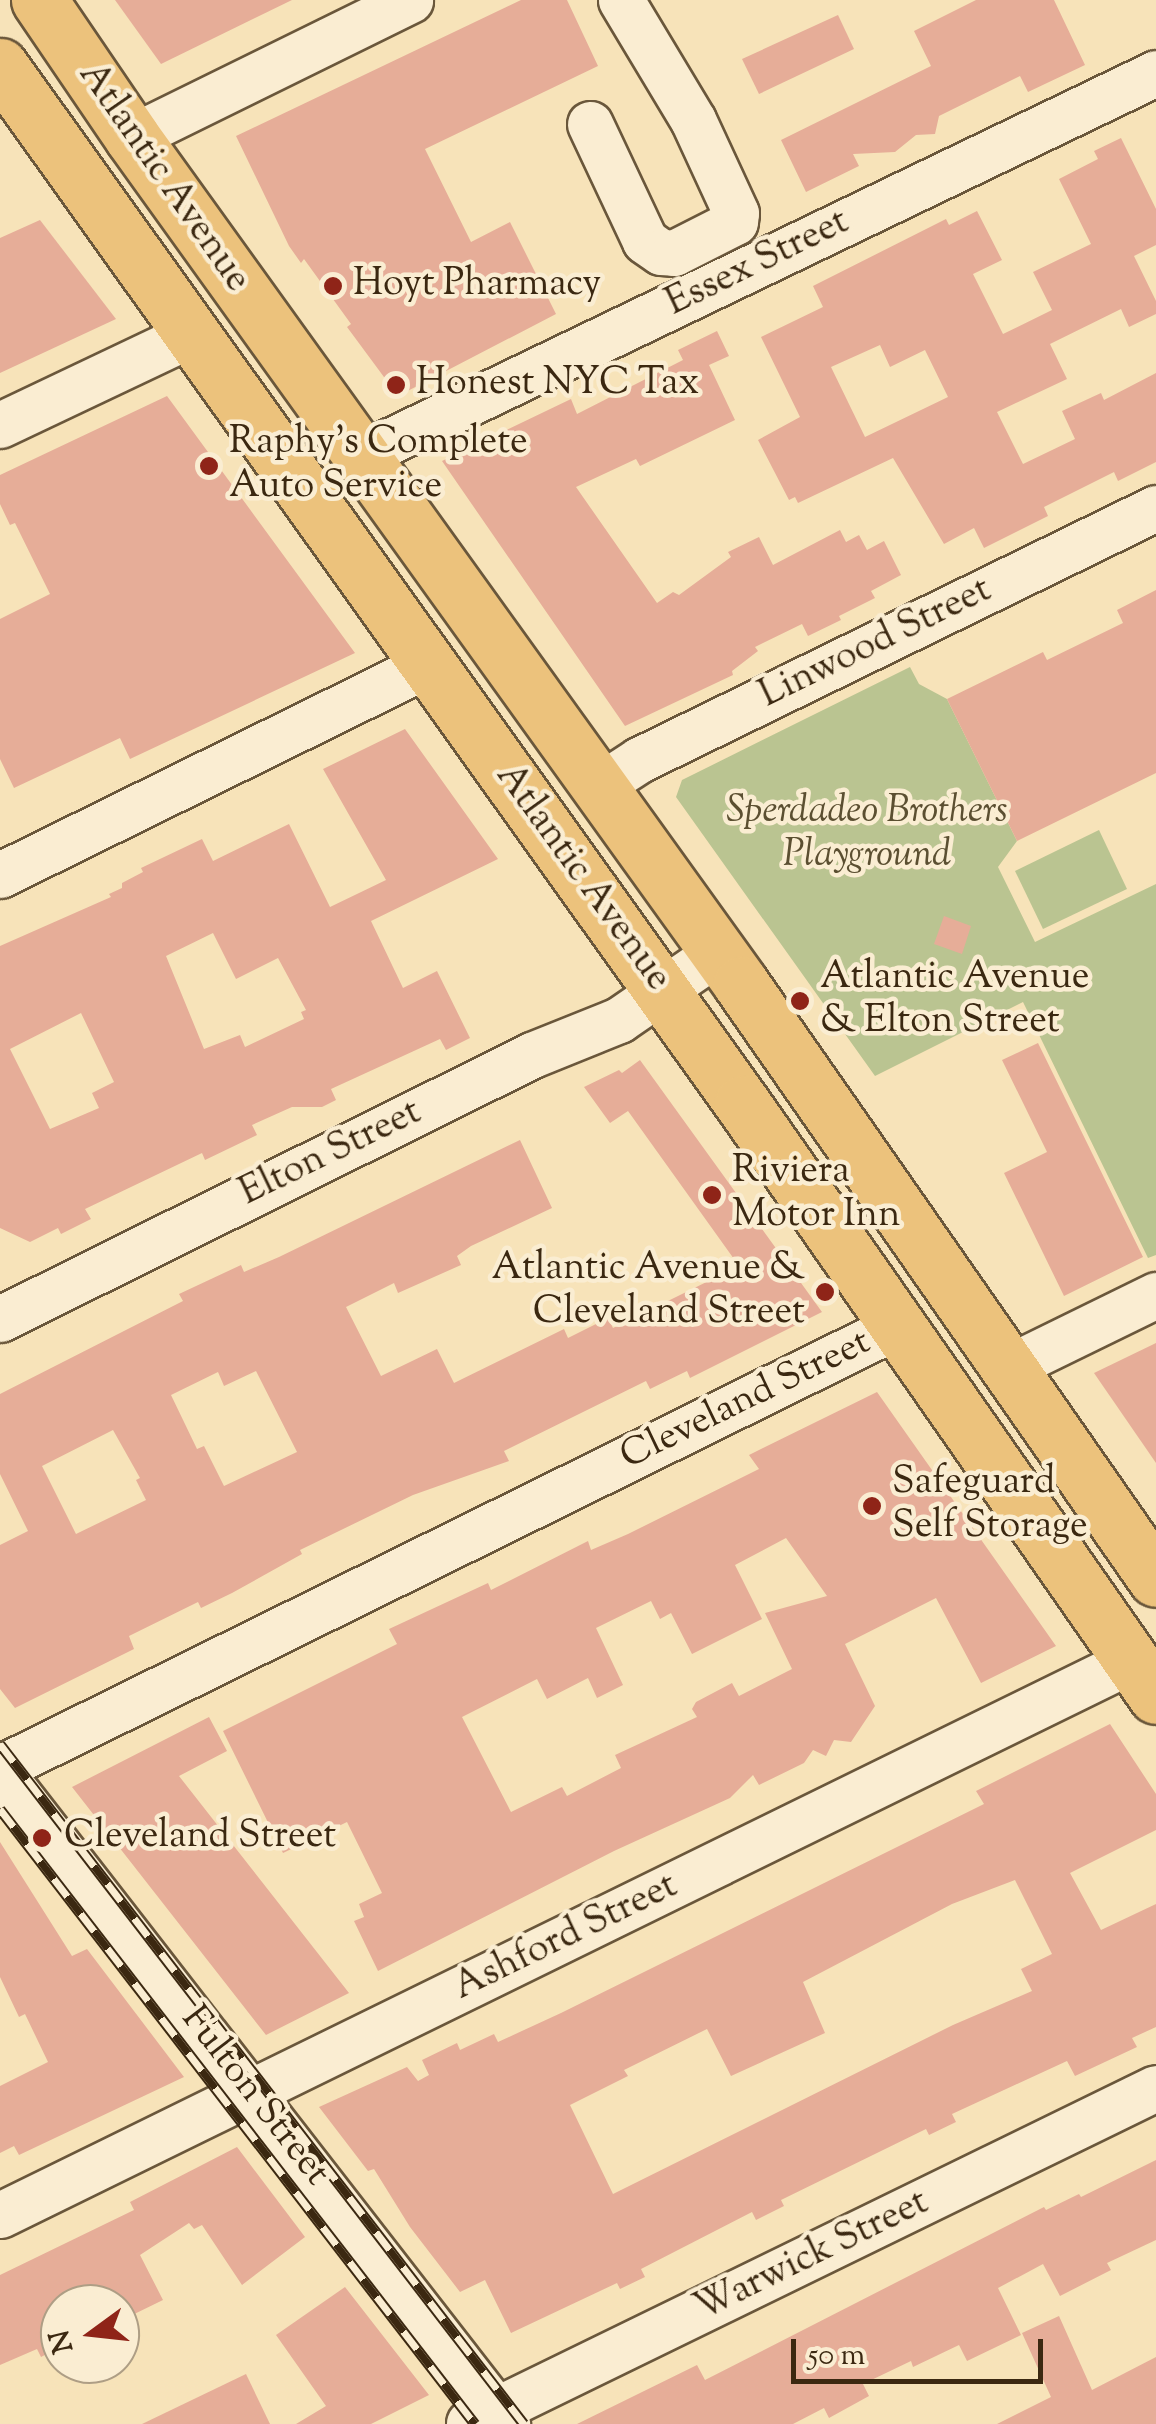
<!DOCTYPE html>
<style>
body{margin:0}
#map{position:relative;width:1156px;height:2424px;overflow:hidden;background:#f7e3b9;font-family:"Sorts Mill Goudy",serif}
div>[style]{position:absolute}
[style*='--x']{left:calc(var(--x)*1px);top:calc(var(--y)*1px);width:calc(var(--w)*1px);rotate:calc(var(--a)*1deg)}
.green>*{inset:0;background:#bac491}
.building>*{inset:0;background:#e6ad98}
.roads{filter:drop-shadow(2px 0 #6a573b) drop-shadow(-2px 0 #6a573b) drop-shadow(0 2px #6a573b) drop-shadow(0 -2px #6a573b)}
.minor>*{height:45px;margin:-22.5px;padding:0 22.5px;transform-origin:22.5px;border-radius:22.5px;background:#faedd2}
.major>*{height:55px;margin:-27.5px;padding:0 27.5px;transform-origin:27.5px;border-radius:27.5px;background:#ecc27c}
.rail>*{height:11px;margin-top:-5.5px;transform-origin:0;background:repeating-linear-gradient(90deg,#faedd2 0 22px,#3b2811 0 44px);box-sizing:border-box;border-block:2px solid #3b2811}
.dots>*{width:28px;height:28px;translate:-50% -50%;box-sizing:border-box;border:5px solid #faedd2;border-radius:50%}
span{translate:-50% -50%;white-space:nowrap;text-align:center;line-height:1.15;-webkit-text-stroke:9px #faedd2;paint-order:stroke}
.street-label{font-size:38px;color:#3b2811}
.poi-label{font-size:38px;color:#3b2811}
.left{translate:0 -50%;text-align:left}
.right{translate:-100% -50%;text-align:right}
.park-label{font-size:38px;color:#5b4f31;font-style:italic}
.north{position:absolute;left:40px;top:2284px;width:100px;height:100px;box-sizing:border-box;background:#faedd2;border:2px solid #ae9e85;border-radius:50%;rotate:255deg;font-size:28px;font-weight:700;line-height:40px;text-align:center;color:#3b2811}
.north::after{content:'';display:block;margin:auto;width:35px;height:45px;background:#8f2418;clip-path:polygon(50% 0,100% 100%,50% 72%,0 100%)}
.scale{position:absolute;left:791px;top:2339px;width:252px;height:45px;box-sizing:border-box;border:5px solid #3b2811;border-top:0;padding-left:12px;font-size:30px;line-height:35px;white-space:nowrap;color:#3b2811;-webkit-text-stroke:8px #faedd2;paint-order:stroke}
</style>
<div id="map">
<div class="green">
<i style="clip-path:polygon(910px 667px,919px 684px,947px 699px,1017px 841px,998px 867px,1035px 942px,1156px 884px,1156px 1255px,1148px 1258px,1023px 1002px,875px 1076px,676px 797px,682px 780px)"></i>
<i style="clip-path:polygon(1099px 830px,1127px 889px,1043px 929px,1015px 871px)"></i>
</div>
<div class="building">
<i style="clip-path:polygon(115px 0,292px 0,161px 64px)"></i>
<i style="clip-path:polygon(521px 0,567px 0,598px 66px,425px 149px,471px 242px,510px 222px,556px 314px,398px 396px,347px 327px,351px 324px,304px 259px,301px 263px,289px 246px,236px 136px)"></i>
<i style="clip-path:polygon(976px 0,1054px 0,1085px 65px,1028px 92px,1020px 76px,939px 116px,935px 134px,916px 135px,895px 152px,853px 154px,859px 166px,806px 192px,781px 140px,931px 66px,914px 31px)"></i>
<i style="clip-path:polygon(838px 15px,854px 49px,759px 94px,742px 59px)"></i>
<i style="clip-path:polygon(evenodd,1121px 138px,1156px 209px,1156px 245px,1134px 256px,1156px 301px,1156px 314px,1129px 327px,1121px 309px,1050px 344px,1067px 379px,997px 412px,1023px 464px,1075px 439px,1062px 411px,1101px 393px,1104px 400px,1156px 373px,1156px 462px,1118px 481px,1114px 472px,1044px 507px,1048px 516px,984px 548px,974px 528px,944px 544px,893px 458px,798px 503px,795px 497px,789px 500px,758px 440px,800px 417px,761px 337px,823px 307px,813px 286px,946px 219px,949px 225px,977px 211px,1002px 260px,973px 274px,1003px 334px,1052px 310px,1033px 272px,1091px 244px,1059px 179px,1098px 159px,1094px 151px,1121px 138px,880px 345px,890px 367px,925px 350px,948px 397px,865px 437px,831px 367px,880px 345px)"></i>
<i style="clip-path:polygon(40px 220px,116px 319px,0 373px,0 238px)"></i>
<i style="clip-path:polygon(717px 331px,729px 356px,709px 365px,735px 420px,640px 466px,636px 459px,576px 487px,657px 603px,673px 592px,679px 595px,731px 557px,728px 552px,759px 537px,773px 565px,840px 530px,846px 542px,859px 535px,867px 550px,884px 541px,901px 575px,871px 591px,875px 598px,839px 616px,841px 620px,808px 636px,802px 624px,755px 647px,758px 651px,732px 671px,733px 675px,625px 726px,442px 461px,571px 399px,577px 414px,683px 360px,678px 350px)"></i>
<i style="clip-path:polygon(167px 396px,355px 653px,130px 759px,120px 738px,14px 788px,0 759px,0 619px,50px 594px,15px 523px,10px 525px,0 504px,0 475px)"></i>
<i style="clip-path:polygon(1156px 590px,1156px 773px,1017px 841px,947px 699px,1043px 652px,1047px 660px,1123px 623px,1117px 610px)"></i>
<i style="clip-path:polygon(evenodd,405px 729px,498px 859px,371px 921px,403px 988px,437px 971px,470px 1038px,446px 1050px,440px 1039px,331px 1089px,336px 1100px,322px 1107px,292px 1107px,252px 1125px,257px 1135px,205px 1160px,202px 1153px,85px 1209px,91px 1219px,61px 1234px,58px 1228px,30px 1242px,0 1228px,0 946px,111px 897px,109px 894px,122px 888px,122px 883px,143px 872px,141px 868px,202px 839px,213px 861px,289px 824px,330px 907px,386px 880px,323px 769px,405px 729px,213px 933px,236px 979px,278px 958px,306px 1010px,301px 1012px,304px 1019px,245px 1047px,240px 1035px,204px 1049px,166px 956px,213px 933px,405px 729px,81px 1013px,114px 1082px,92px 1093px,99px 1108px,50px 1129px,10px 1049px,81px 1013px)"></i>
<i style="clip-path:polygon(944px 916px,971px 926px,962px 954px,934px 944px)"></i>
<i style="clip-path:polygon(1038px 1043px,1143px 1257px,1064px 1296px,1004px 1173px,1047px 1152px,1002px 1060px)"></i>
<i style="clip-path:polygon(evenodd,640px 1060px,822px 1312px,690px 1378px,687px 1371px,650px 1389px,646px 1381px,504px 1451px,509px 1461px,413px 1495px,300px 1550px,302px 1554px,232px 1593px,201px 1608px,198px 1602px,129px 1636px,134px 1649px,15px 1708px,0 1689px,0 1545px,28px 1531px,0 1474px,0 1394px,183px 1301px,179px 1294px,241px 1265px,244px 1272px,279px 1257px,520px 1140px,552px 1208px,471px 1246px,457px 1256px,461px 1265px,398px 1293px,394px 1283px,346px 1307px,381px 1376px,437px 1349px,454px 1383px,564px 1329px,568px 1338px,608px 1318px,613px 1328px,739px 1266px,628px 1111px,610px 1123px,584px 1087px,619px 1070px,622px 1073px,640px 1060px,256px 1371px,297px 1452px,224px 1486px,204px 1446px,197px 1449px,171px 1395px,218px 1372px,224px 1386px,256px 1371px,640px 1060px,113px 1430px,140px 1478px,136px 1480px,146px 1500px,76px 1534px,42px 1466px,113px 1430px)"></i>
<i style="clip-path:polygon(1156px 1343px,1156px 1463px,1094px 1373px)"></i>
<i style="clip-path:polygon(evenodd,877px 1392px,1056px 1646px,981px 1683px,936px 1598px,845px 1644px,875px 1706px,851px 1742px,834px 1740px,826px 1756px,813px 1750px,804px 1763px,759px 1785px,753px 1775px,730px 1798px,614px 1851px,378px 1971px,354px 1921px,364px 1917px,359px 1904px,382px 1893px,347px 1822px,283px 1853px,223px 1731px,397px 1644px,389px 1629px,488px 1583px,491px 1590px,588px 1541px,591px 1550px,628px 1534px,759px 1469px,749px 1455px,877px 1392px,786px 1538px,827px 1596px,765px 1613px,792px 1669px,739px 1696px,732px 1683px,696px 1702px,692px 1709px,697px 1717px,615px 1755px,621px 1768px,567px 1796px,562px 1787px,511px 1812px,462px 1717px,537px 1679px,547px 1699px,588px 1678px,597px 1698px,623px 1685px,596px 1628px,651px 1601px,660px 1619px,671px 1613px,692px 1654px,762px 1619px,735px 1565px,786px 1538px)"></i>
<i style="clip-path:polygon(209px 1717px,227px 1751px,179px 1776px,349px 1993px,266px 2035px,72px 1787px)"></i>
<i style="clip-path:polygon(evenodd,1110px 1724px,1156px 1794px,1156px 1830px,1070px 1873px,1101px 1930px,1156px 1904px,1156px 2027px,1132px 2038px,1137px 2047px,1075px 2076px,1067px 2061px,952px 2114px,956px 2122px,929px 2135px,926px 2129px,781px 2200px,784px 2206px,756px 2220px,752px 2212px,641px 2269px,645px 2277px,620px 2289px,617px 2283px,511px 2333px,485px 2280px,460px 2292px,410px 2227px,374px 2169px,368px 2171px,319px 2107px,407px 2067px,418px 2081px,429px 2075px,422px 2060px,457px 2043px,460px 2050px,494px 2034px,498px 2042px,561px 2013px,984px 1804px,976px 1791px,1110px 1724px,1015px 1880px,1052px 1954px,1021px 1969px,1032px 1991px,953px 2025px,613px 2194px,570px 2105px,628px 2076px,624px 2070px,707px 2029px,731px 2076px,825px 2033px,803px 1982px,952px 1904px,1015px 1880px)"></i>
<i style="clip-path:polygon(0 1842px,72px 1956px,87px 1949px,184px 2077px,19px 2155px,14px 2146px,0 2153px,0 2086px,48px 2062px,25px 2014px,19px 2017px,0 1977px)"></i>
<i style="clip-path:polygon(237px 2147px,305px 2237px,242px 2285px,202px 2225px,194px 2229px,189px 2223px,140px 2255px,163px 2300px,120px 2321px,120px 2304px,60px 2304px,60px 2347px,41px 2357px,37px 2349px,0 2365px,0 2275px,134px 2210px,130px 2202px)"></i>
<i style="clip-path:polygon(1156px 2160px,1156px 2240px,1107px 2263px,1111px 2270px,1060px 2296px,1043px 2264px,998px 2288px,1021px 2335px,967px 2361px,959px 2345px,913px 2367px,911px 2361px,863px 2384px,869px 2396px,829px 2418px,824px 2408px,793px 2424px,577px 2424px,697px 2365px,705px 2380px,1044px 2207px,1046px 2210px,1079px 2194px,1081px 2197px)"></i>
<i style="clip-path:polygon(345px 2287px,429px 2395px,371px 2424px,296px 2424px,326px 2406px,276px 2335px)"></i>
<i style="clip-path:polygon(1059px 2316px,1092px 2390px,1156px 2357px,1156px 2424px,997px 2424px,1051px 2397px,1022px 2333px)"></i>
<i style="clip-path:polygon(246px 2374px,270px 2424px,142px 2424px)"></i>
</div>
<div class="roads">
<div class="minor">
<i style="--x:590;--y:124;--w:129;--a:64.8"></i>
<i style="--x:645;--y:241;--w:19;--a:35"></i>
<i style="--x:661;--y:252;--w:13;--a:4"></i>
<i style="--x:674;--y:253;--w:68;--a:-26.9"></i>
<i style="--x:735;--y:222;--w:9;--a:-84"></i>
<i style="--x:736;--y:213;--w:102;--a:-114.8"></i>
<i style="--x:693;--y:120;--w:140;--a:-121"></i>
<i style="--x:132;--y:137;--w:310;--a:-26.2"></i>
<i style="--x:0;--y:425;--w:212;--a:-25.4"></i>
<i style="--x:361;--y:455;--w:882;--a:-25.66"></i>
<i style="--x:599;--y:786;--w:48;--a:-33"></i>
<i style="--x:639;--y:760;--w:575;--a:-25.99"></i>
<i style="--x:0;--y:875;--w:478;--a:-26.2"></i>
<i style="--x:0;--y:1319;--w:594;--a:-26.39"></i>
<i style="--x:532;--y:1055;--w:94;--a:-21.9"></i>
<i style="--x:619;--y:1020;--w:120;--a:-34.5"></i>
<i style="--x:1009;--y:1367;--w:164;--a:-26.1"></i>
<i style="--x:0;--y:1768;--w:1002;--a:-26.23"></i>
<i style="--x:0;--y:1771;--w:827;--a:52.17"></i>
<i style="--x:0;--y:2215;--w:1261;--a:-26.12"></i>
<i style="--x:469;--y:2423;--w:764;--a:-26"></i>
</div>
<div class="major">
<i style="--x:39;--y:0;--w:166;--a:55.8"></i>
<i style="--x:132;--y:137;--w:1043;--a:54.28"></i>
<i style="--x:741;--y:984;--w:725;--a:55.11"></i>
<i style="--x:0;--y:66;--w:1275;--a:54.42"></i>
<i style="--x:742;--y:1103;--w:723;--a:55.08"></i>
</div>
</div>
<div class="rail">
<i style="--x:0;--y:1744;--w:858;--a:52.38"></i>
<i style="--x:0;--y:1809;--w:777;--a:52.32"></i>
</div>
<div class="dots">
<i style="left:333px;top:286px;background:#8f2418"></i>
<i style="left:396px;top:385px;background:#8f2418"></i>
<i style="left:209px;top:466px;background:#8f2418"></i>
<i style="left:800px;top:1001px;background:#8f2418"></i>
<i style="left:712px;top:1195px;background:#8f2418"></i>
<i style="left:825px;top:1292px;background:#8f2418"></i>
<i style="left:872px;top:1506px;background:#8f2418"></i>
<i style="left:42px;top:1838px;background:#8f2418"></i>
</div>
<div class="street-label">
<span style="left:163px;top:178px;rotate:55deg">Atlantic Avenue</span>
<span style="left:758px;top:264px;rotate:-26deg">Essex Street</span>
<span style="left:876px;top:644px;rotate:-26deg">Linwood Street</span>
<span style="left:582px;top:878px;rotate:54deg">Atlantic Avenue</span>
<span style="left:331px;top:1154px;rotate:-26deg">Elton Street</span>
<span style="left:746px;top:1401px;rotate:-26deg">Cleveland Street</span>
<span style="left:566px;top:1938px;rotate:-26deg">Ashford Street</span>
<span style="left:254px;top:2097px;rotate:52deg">Fulton Street</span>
<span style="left:812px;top:2257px;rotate:-26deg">Warwick Street</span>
</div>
<div class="poi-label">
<span class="left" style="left:353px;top:286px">Hoyt Pharmacy</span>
<span class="left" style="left:416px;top:385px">Honest NYC Tax</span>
<span class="left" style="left:229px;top:466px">Raphy's Complete<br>Auto Service</span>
<span class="left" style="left:820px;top:1001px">Atlantic Avenue<br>&amp; Elton Street</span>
<span class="left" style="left:732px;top:1195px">Riviera<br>Motor Inn</span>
<span class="right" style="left:805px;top:1292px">Atlantic Avenue &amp;<br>Cleveland Street</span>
<span class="left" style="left:892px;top:1506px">Safeguard<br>Self Storage</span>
<span class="left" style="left:64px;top:1838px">Cleveland Street</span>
</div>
<div class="park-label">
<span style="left:867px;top:835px">Sperdadeo Brothers<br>Playground</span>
</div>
<div class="north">N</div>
<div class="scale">50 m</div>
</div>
